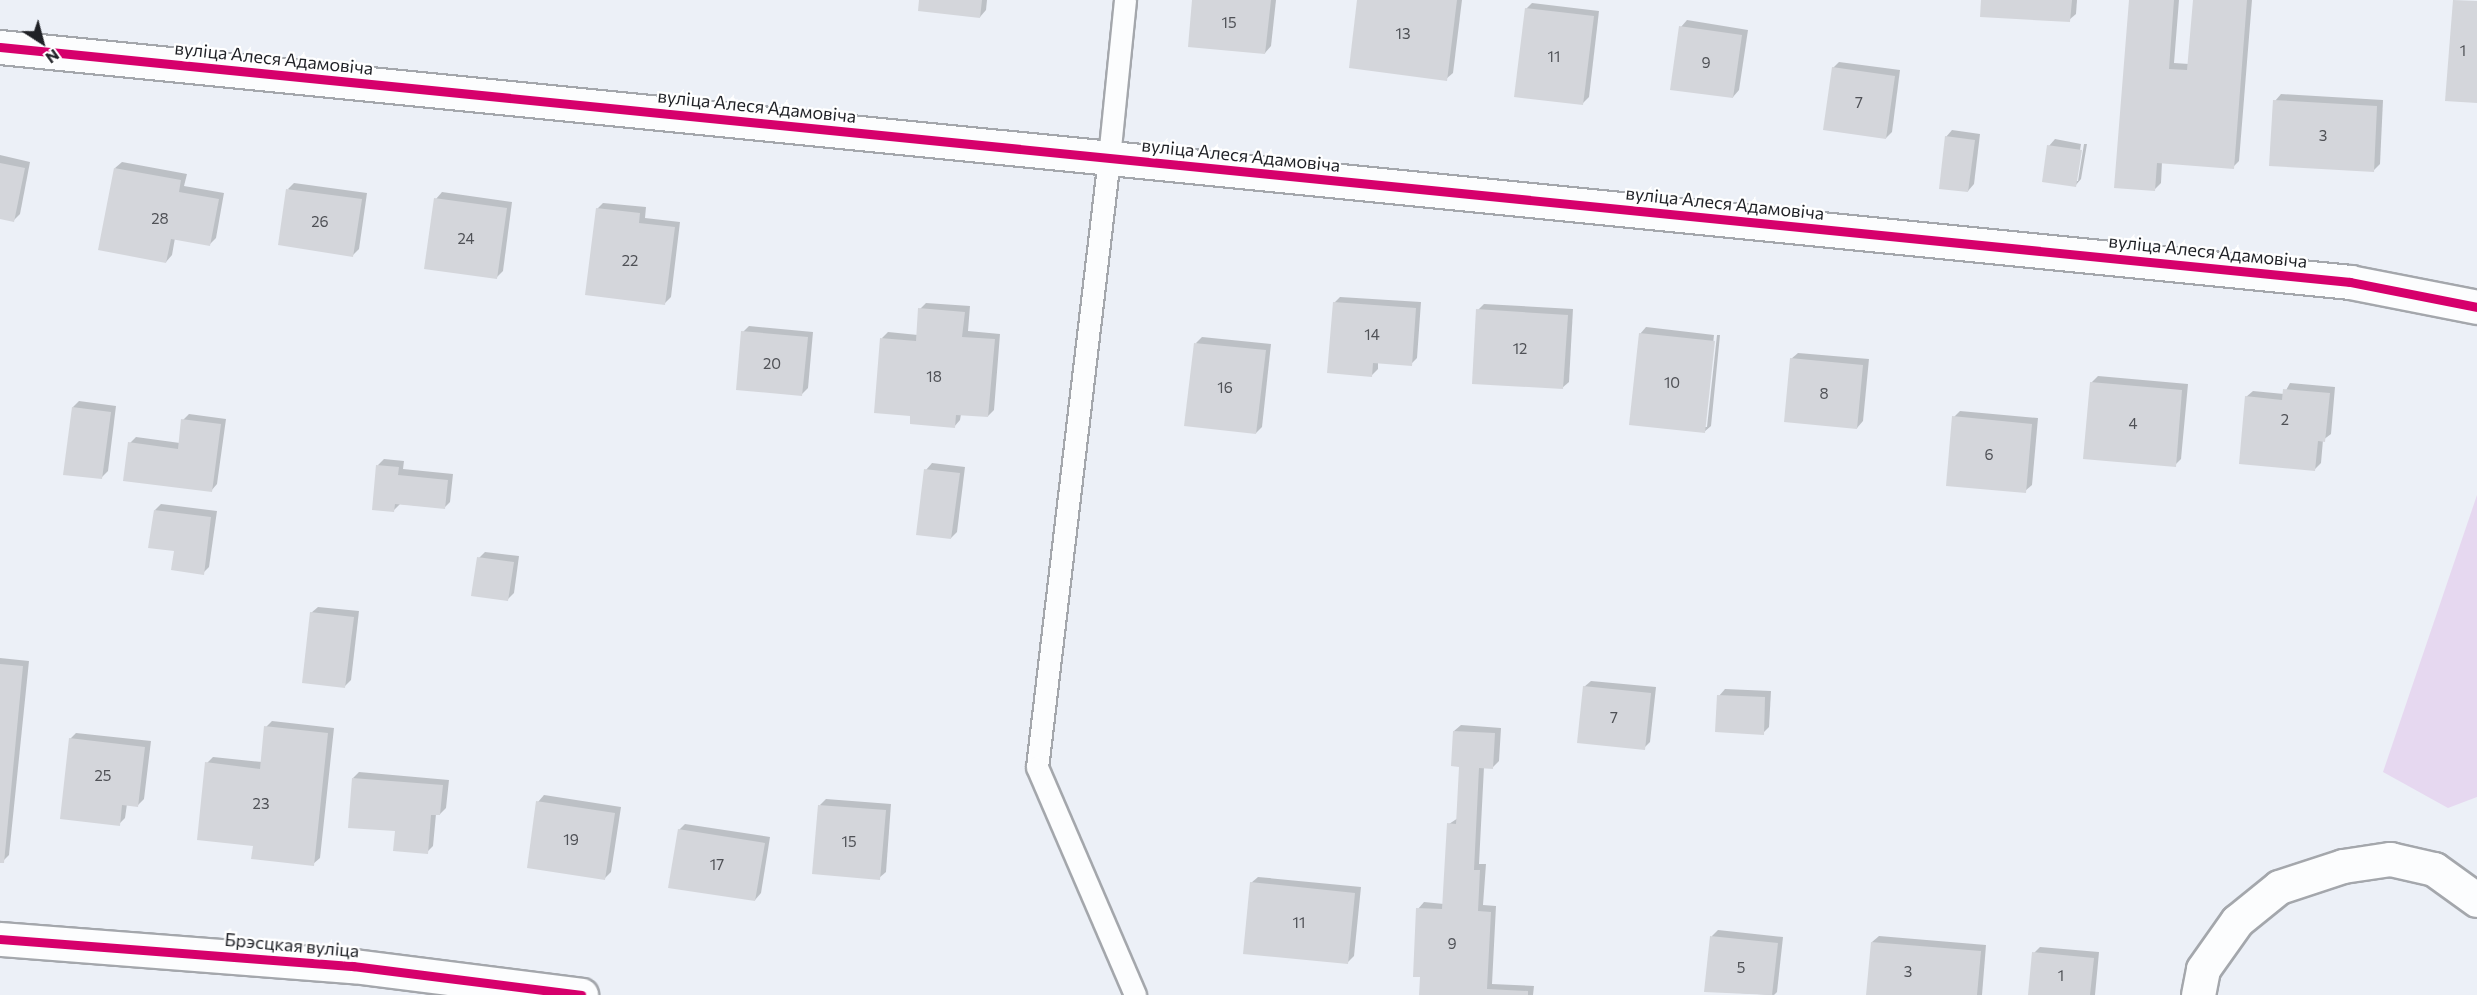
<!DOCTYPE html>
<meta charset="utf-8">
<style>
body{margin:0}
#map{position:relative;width:2477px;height:995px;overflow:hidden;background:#ecf0f7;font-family:Commissioner,sans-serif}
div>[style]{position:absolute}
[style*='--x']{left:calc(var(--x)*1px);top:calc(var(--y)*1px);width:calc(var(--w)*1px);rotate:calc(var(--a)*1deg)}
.green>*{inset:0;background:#e6d8f0}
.shadow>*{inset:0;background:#0003}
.building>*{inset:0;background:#d4d6db}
.roads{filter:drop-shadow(2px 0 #a4a7ac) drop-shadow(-2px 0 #a4a7ac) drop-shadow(0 2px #a4a7ac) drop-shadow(0 -2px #a4a7ac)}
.lane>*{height:21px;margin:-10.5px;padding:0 10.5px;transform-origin:10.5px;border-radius:10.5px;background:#fcfdfe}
.street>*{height:33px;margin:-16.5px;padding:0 16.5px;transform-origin:16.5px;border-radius:16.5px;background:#fcfdfe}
.secondary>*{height:33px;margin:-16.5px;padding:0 16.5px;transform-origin:16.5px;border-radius:16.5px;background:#fcfdfe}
.cycleway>*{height:9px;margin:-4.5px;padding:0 4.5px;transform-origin:4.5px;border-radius:4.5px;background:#d6006c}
span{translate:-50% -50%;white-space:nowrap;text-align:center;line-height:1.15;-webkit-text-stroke:4.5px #fff;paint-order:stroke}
.number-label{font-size:15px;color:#4f5156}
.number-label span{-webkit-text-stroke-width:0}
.street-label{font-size:18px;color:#1f2126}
.north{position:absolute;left:12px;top:12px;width:60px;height:60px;-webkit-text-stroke:4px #fff;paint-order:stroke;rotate:144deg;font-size:16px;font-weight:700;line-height:24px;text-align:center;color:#1f2126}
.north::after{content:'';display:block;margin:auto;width:21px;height:27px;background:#1f2126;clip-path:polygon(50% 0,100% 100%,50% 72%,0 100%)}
</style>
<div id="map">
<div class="green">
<i style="clip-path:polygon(2477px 495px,2477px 797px,2448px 808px,2383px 772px)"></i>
</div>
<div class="shadow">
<i style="clip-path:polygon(920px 0,987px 0,986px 10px,980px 17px)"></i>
<i style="clip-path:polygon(1194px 0,1276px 0,1271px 46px,1265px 53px)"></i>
<i style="clip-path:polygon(1359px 0,1462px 0,1453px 73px,1446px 79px)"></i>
<i style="clip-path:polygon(1983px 0,2077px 0,2076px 14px,2069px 20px)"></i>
<i style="clip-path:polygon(2130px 0,2179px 0,2174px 63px,2189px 64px,2194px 0,2252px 0,2239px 161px,2233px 167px,2162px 162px,2161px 183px,2155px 189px)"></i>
<i style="clip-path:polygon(1532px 3px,1599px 11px,1589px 97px,1583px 103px,1526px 9px)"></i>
<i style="clip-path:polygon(1687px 20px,1748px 30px,1739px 90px,1733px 97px,1681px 27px)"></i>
<i style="clip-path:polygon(1839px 62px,1900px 70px,1892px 132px,1886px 138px,1833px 68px)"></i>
<i style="clip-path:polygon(2281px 94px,2383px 100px,2380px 164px,2373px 171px,2275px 101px)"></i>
<i style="clip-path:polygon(1952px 130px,1980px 134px,1974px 184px,1968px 191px,1946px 137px)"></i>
<i style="clip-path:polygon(2055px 139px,2081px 144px,2075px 181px,2078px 181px,2084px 144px,2087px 144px,2081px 179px,2075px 186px,2049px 146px)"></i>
<i style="clip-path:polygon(0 155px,30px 162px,20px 214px,14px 220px,0 217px)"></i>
<i style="clip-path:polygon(122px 162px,187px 174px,184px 186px,224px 193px,216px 238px,210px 244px,175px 238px,172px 255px,166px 262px,115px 168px)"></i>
<i style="clip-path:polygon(294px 183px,367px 193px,359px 249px,353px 255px,288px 189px)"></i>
<i style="clip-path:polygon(442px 192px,512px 202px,503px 271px,496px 278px,436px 199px)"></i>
<i style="clip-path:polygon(603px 203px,646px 207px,645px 218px,680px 222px,671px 297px,664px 304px,597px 209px)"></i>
<i style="clip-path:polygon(1340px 297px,1421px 302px,1417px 358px,1411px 364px,1378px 362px,1378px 369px,1372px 375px,1334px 303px)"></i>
<i style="clip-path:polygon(926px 303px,970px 306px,968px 331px,1000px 334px,994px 410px,988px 416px,961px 414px,960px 420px,954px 427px,912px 415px,882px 338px,888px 332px,918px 335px,920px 309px)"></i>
<i style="clip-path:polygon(1484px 304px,1573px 309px,1569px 382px,1562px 388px,1478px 310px)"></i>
<i style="clip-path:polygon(749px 326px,813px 332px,808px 388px,802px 394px,743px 332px)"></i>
<i style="clip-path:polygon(1646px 327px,1714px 335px,1704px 427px,1707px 427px,1717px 335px,1720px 335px,1711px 426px,1704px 432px,1640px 334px)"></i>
<i style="clip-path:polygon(1202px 337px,1271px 344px,1262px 427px,1256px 433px,1196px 343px)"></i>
<i style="clip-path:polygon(1798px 353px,1869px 359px,1863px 421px,1857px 428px,1791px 359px)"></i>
<i style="clip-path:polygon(2098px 376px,2188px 384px,2181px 459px,2175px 465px,2091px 383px)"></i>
<i style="clip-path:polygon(2290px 383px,2335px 387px,2331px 434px,2323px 440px,2321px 463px,2314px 470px,2246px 397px,2253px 391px,2284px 394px)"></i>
<i style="clip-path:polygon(79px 401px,116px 406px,108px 471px,101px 478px,73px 407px)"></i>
<i style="clip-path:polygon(1960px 411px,2038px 418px,2032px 485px,2025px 491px,1954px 417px)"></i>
<i style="clip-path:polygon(189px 414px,226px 419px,217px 484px,211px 491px,130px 443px,136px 437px,180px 443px,183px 420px)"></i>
<i style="clip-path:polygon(384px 459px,404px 461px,403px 469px,453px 474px,450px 502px,444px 508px,400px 504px,394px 510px,378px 465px)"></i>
<i style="clip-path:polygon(932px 463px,965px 467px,957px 532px,951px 538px,926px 470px)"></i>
<i style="clip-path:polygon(161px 504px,217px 511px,209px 567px,203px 573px,175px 550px,155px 510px)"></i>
<i style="clip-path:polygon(485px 552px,519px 556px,514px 593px,507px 600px,479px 558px)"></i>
<i style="clip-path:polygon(318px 607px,359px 611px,351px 680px,345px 686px,311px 613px)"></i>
<i style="clip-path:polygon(0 658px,29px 661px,9px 855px,3px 861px,0 861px)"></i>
<i style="clip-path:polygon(1591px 681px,1656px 687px,1650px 742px,1644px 748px,1584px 687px)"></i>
<i style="clip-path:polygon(1725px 689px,1771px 691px,1769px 727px,1763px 733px,1719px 696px)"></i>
<i style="clip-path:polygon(272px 721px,334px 728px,320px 858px,313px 864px,254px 845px,207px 763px,213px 757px,262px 762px,266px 727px)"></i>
<i style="clip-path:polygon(1461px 725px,1501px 728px,1499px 761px,1493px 767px,1484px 767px,1479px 864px,1486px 864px,1483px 905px,1496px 906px,1492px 984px,1534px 986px,1533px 995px,1421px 995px,1418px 909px,1424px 902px,1444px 904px,1449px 824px,1458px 818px,1461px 766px,1454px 731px)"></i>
<i style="clip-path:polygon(76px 733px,151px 741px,144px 799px,138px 805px,127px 804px,125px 818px,119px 824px,70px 739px)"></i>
<i style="clip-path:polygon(359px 772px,449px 780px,446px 808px,440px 814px,436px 814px,433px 846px,427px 852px,353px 778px)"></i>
<i style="clip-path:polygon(544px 795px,621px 807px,611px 872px,605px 878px,538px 802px)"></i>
<i style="clip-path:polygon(826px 799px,891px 804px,886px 872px,879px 878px,820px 805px)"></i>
<i style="clip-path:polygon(685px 824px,770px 837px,761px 893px,755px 900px,679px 830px)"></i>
<i style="clip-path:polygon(1258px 877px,1361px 887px,1354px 956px,1348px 962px,1251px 883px)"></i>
<i style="clip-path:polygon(1718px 930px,1783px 937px,1777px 992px,1774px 995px,1706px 991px,1712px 936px)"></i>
<i style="clip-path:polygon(1879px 936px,1986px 945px,1982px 995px,1867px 995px,1872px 942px)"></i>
<i style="clip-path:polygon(2040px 947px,2099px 952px,2095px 995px,2030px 995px,2034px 953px)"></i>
</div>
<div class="building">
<i style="clip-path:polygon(919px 0,982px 0,980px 18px,918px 11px)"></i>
<i style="clip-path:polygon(1192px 0,1271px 0,1265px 54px,1188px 47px)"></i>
<i style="clip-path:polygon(1357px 0,1457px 0,1447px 81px,1349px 68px)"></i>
<i style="clip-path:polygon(1981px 0,2072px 0,2070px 22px,1980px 17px)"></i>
<i style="clip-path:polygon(2129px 0,2174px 0,2169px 69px,2187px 70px,2193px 0,2247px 0,2234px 169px,2157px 163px,2155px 191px,2114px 188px)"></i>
<i style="clip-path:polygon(2453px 0,2477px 1px,2477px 103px,2445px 101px)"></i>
<i style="clip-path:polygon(1525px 8px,1594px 16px,1583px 105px,1514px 97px)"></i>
<i style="clip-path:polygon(1679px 26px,1742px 35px,1733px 98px,1670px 90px)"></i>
<i style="clip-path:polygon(1832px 67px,1895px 76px,1886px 139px,1823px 130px)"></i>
<i style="clip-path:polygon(2273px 100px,2377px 106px,2374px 172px,2269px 166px)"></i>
<i style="clip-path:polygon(1945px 136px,1975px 140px,1968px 192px,1939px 189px)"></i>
<i style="clip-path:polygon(2047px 145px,2082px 150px,2076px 187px,2042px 182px)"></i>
<i style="clip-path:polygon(0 163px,25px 168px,14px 222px,0 219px)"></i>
<i style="clip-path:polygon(114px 168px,181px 180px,179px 192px,219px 199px,210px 246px,171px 239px,166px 263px,98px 250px)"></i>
<i style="clip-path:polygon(286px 189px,362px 199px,353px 257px,278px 245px)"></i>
<i style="clip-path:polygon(434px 198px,507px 208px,497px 279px,424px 269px)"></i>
<i style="clip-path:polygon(596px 208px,640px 213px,639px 223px,675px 227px,665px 305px,585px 295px)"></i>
<i style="clip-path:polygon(1333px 302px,1416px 308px,1412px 366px,1373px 363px,1372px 377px,1327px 373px)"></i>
<i style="clip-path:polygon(918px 308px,965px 312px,962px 337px,995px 339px,988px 417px,956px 415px,955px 428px,910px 424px,910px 416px,874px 413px,880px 338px,916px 341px)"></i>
<i style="clip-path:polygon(1476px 309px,1568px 315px,1563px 389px,1472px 384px)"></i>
<i style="clip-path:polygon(741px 331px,808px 337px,802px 396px,736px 390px)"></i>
<i style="clip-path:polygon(1639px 333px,1715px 341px,1705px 433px,1629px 425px)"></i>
<i style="clip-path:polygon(1194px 343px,1266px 350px,1256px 434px,1184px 426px)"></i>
<i style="clip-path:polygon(1790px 358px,1863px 365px,1857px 429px,1784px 422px)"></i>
<i style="clip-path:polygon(2090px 382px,2182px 390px,2176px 467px,2083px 459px)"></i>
<i style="clip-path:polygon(2283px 389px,2330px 393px,2325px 442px,2318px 441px,2315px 471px,2239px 464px,2245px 396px,2282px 400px)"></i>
<i style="clip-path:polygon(72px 407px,111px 412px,102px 479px,63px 475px)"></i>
<i style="clip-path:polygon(1952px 416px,2032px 424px,2026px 493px,1946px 486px)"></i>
<i style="clip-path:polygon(181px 419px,221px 424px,212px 492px,123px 481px,128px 442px,178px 449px)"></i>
<i style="clip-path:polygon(376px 465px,399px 467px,398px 475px,448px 480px,445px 509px,395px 504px,394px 512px,372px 510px)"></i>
<i style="clip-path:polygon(924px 469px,960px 473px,951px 539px,916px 535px)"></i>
<i style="clip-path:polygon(154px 510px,211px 517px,204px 575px,171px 570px,174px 551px,148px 548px)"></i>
<i style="clip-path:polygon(477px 557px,514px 562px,508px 601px,471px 596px)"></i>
<i style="clip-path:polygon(310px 612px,354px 617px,345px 688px,302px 683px)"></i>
<i style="clip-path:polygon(0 664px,23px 666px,4px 863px,0 863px)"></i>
<i style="clip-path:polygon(1583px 686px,1651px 693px,1645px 750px,1577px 743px)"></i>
<i style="clip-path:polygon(1717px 695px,1765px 697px,1764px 735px,1715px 732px)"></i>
<i style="clip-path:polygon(264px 726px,328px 733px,314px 866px,251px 859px,253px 846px,197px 840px,205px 762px,260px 769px)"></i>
<i style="clip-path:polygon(1453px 731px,1495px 733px,1493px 769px,1479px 768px,1474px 870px,1480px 870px,1478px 911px,1491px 912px,1487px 989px,1528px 991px,1528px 995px,1419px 995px,1420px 977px,1413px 977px,1416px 908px,1442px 909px,1447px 823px,1456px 824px,1459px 767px,1451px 766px)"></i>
<i style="clip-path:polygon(69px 738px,145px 747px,138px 807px,122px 805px,120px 826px,60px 819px)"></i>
<i style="clip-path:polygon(352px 778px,443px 785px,440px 815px,431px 815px,428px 854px,393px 851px,395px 831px,348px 828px)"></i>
<i style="clip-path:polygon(536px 801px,615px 813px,605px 880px,527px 868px)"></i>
<i style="clip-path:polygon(818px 805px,886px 810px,880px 880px,812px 874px)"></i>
<i style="clip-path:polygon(678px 829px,765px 843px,755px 901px,668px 888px)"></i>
<i style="clip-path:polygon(1250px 882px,1355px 893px,1348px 964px,1243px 954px)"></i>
<i style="clip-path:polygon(1710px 936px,1778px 943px,1772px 995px,1704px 992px)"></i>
<i style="clip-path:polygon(1871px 942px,1981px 951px,1977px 995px,1866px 995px)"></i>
<i style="clip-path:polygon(2032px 952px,2094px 958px,2090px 995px,2028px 995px)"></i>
</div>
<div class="roads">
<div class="lane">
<i style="--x:1125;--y:0;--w:159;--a:95.8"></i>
<i style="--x:1109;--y:158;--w:613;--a:96.74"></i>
<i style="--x:1037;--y:767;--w:248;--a:66.7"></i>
</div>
<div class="street">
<i style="--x:0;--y:939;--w:354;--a:4.4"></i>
<i style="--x:353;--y:966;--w:230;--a:7.2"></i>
<i style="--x:2198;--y:995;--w:26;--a:-79"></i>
<i style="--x:2203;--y:969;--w:59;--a:-54.7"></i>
<i style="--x:2237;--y:921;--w:54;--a:-39"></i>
<i style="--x:2279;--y:887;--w:67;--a:-18.2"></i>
<i style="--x:2343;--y:866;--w:48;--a:-8.5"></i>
<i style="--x:2390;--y:859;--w:45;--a:12.8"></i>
<i style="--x:2434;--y:869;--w:53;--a:35.8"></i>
</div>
<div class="secondary">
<i style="--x:0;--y:47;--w:2362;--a:5.71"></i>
<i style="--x:2350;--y:282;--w:129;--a:11.1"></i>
</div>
</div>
<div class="cycleway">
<i style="--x:0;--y:47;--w:2362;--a:5.71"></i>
<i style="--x:2350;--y:282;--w:129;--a:11.1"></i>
<i style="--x:0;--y:939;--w:354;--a:4.4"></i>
<i style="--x:353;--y:966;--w:230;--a:7.2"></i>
</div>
<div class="number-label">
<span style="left:1229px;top:23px">15</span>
<span style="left:1403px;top:34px">13</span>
<span style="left:2463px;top:51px">1</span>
<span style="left:1554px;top:57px">11</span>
<span style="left:1706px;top:63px">9</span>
<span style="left:1859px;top:103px">7</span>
<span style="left:2323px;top:136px">3</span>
<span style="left:160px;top:219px">28</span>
<span style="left:320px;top:222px">26</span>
<span style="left:466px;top:239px">24</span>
<span style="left:630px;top:261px">22</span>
<span style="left:1372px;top:335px">14</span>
<span style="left:1520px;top:349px">12</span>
<span style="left:772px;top:364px">20</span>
<span style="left:934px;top:377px">18</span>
<span style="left:1672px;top:383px">10</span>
<span style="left:1225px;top:388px">16</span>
<span style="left:1824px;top:394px">8</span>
<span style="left:2285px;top:420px">2</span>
<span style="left:2133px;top:424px">4</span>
<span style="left:1989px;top:455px">6</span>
<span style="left:1614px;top:718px">7</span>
<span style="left:103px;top:776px">25</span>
<span style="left:261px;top:804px">23</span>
<span style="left:571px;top:840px">19</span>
<span style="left:849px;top:842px">15</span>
<span style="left:717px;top:865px">17</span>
<span style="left:1299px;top:923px">11</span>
<span style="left:1452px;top:944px">9</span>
<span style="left:1741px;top:968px">5</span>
<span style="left:1908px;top:972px">3</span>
<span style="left:2061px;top:976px">1</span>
</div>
<div class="street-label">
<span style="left:274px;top:58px;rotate:6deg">вуліца Алеся Адамовіча</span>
<span style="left:757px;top:106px;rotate:6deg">вуліца Алеся Адамовіча</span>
<span style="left:1241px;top:155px;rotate:6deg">вуліца Алеся Адамовіча</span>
<span style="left:1725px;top:203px;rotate:6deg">вуліца Алеся Адамовіча</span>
<span style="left:2208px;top:251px;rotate:6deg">вуліца Алеся Адамовіча</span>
<span style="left:292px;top:945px;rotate:5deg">Брэсцкая вуліца</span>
</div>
<div class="north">N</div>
</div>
